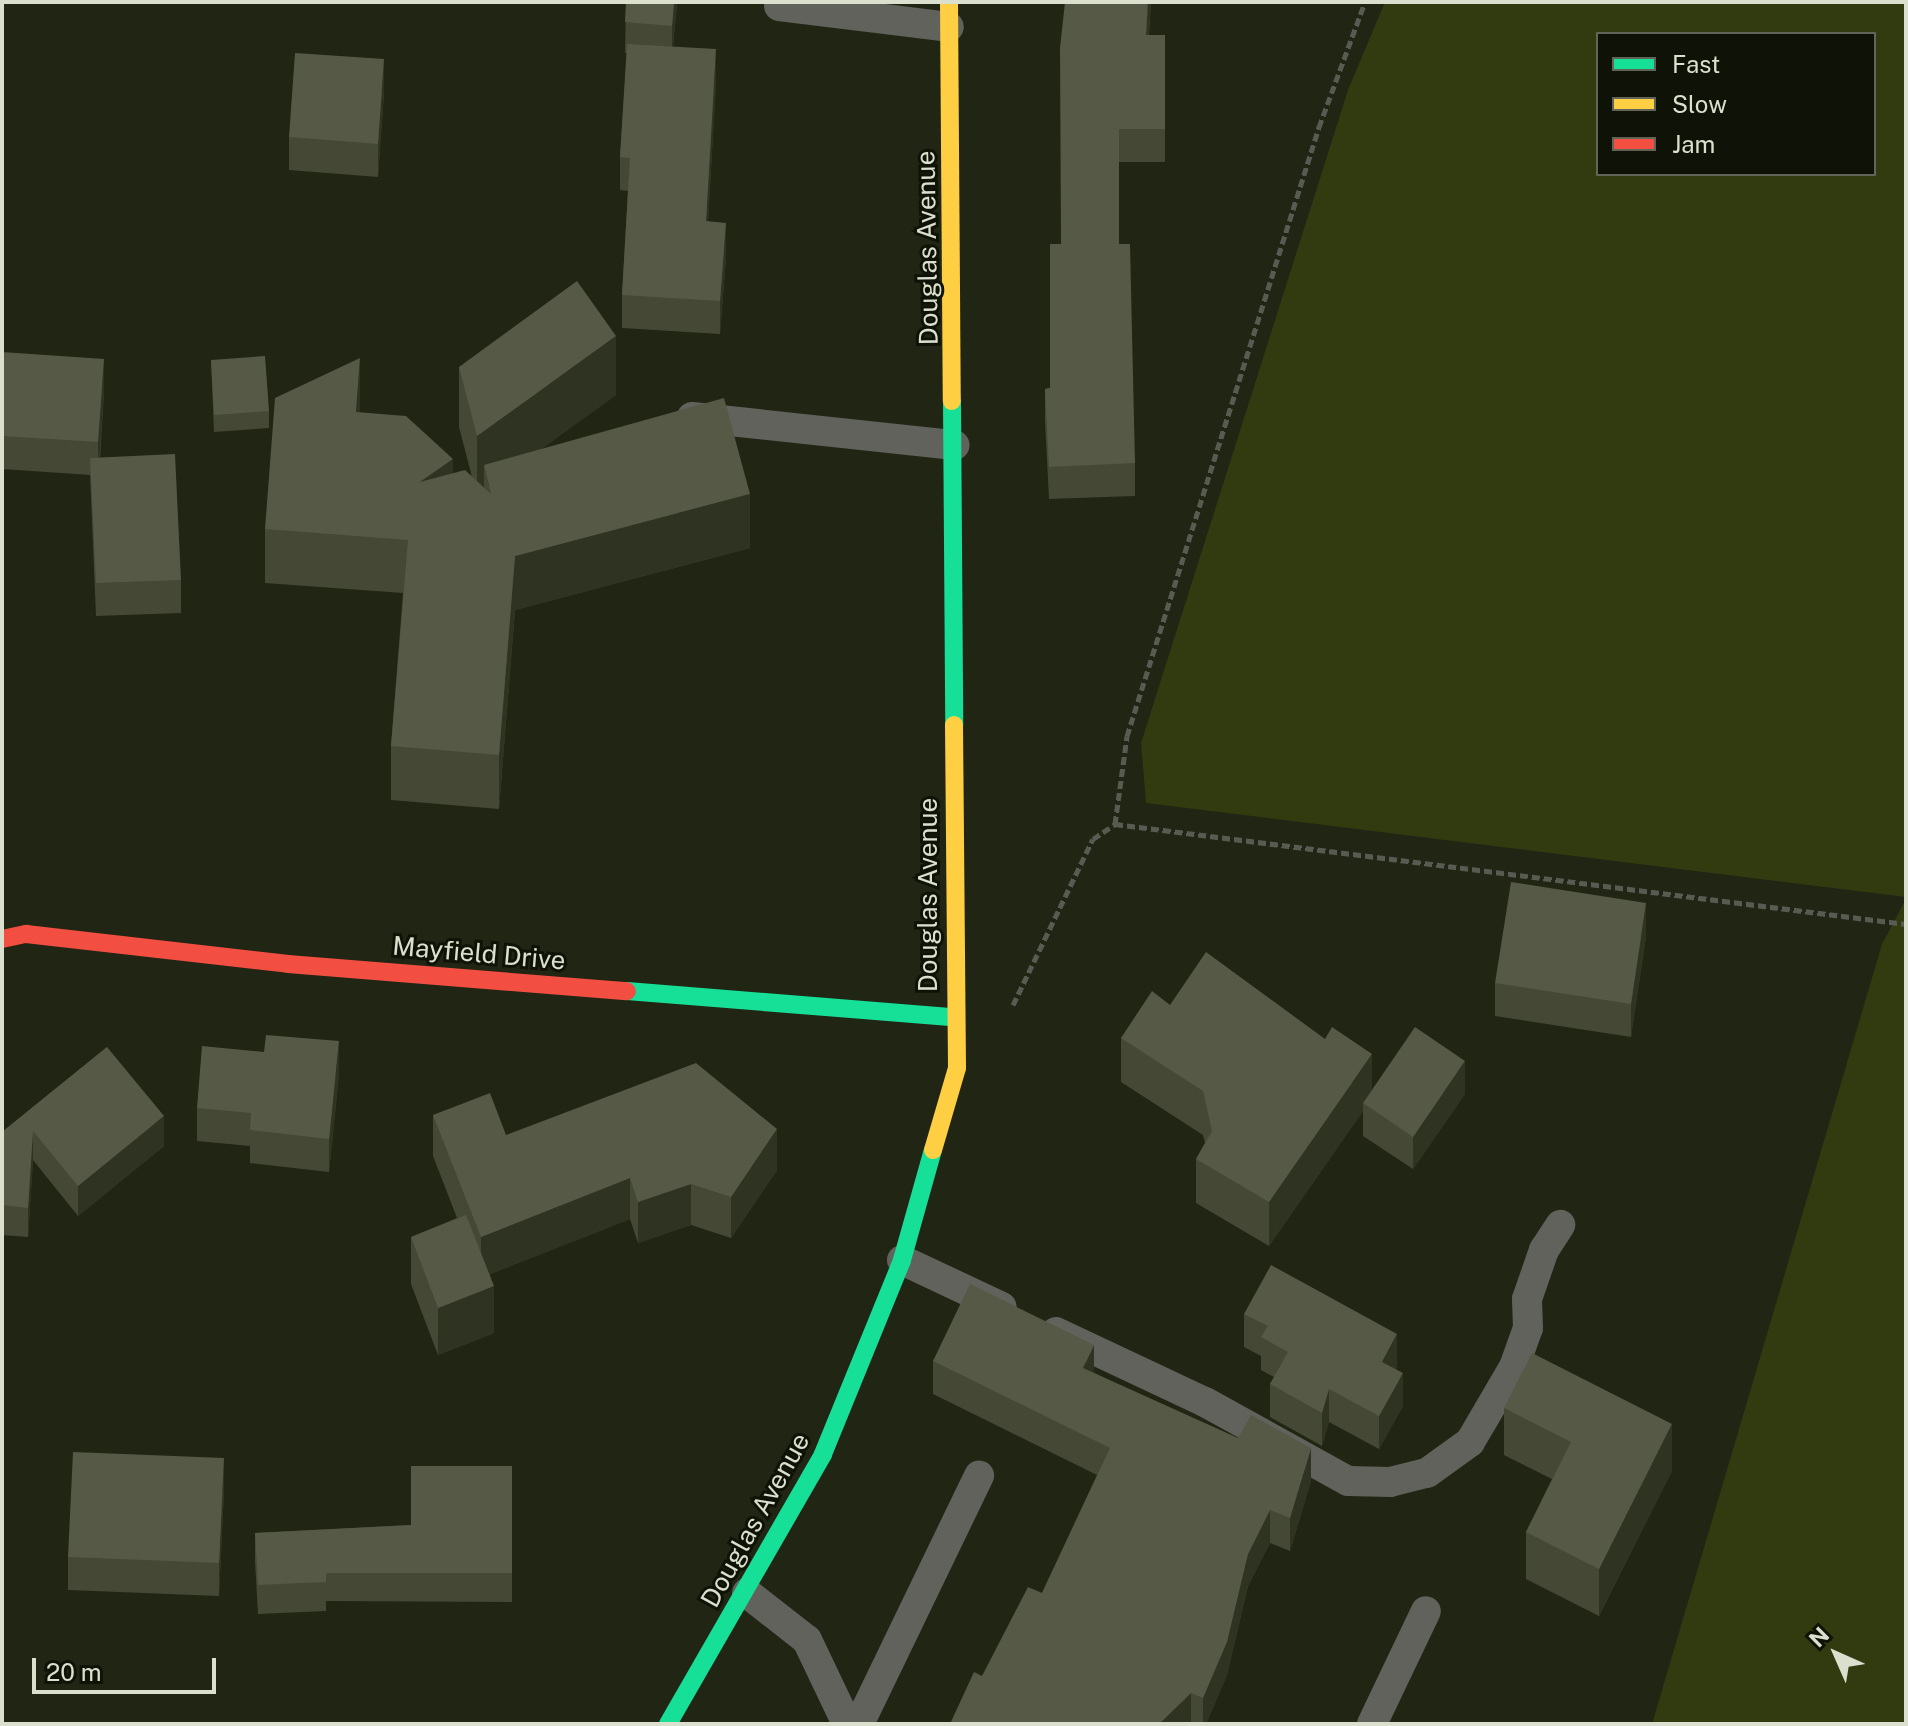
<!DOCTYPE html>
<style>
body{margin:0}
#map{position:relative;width:1908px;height:1726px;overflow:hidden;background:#212514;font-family:"Public Sans",sans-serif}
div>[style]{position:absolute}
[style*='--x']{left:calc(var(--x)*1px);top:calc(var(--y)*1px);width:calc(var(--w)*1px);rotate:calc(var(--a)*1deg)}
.green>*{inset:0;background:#323a0f}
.path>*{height:5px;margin-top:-2.5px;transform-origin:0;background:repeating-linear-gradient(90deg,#585b51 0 8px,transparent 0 12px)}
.lane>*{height:30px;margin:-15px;padding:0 15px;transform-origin:15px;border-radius:15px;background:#61625c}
.fast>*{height:18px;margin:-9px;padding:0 9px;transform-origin:9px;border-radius:9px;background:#16e098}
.slow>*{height:18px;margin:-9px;padding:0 9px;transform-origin:9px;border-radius:9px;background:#ffcf43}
.jam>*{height:18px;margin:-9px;padding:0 9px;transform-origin:9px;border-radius:9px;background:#f24e42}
.wall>*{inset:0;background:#444835}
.shaded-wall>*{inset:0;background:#2f3321}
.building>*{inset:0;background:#555945}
span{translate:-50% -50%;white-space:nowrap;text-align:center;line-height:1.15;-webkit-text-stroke:6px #0f1206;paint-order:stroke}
.street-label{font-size:26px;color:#dbe0ce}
.frame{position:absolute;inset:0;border:4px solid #dbe0ce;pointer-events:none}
.legend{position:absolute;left:1596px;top:32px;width:280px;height:144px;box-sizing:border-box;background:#0f1206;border:2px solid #616456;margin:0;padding:10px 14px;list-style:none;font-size:24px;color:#dbe0ce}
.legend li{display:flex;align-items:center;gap:16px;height:40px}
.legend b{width:40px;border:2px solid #616456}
.north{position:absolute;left:1796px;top:1614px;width:80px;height:80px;-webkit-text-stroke:6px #0f1206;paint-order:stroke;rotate:315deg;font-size:22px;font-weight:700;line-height:32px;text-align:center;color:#dbe0ce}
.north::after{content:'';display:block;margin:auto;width:28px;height:36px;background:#dbe0ce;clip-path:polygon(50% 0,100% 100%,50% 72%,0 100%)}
.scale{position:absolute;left:32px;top:1658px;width:184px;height:36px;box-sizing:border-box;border:4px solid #dbe0ce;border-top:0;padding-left:10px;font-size:24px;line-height:28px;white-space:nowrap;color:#dbe0ce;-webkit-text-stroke:6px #0f1206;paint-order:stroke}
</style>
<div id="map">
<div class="green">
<i style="clip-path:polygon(evenodd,1385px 2px,1906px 2px,1906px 897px,1146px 803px,1141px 743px,1348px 90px,1385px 2px,1598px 34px,1874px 34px,1874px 174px,1598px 174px,1598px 34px)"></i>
<i style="clip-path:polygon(1906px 899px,1906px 1724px,1652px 1724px,1882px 944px)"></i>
</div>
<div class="path">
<i style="--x:1115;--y:824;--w:89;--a:-82.2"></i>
<i style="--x:1127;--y:736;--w:639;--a:-72.5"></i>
<i style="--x:1319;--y:127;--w:133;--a:-69.8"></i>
<i style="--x:1013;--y:1005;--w:184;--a:-64.3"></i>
<i style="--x:1093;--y:839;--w:27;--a:-34"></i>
<i style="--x:1115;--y:824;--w:797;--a:7.21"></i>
</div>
<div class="lane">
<i style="--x:779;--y:6;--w:171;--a:7"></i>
<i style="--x:692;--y:417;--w:264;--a:6.1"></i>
<i style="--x:902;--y:1260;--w:110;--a:25.2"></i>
<i style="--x:1056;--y:1332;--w:165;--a:25.2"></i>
<i style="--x:1205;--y:1402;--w:163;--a:28.9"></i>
<i style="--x:1348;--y:1481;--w:42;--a:1.4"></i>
<i style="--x:1390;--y:1482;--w:38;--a:-14"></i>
<i style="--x:1427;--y:1473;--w:53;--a:-35.8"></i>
<i style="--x:1470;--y:1442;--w:87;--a:-59.6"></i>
<i style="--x:1514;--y:1367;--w:41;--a:-70.3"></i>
<i style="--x:1528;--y:1328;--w:29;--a:-92"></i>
<i style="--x:1527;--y:1299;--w:52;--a:-70.9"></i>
<i style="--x:1544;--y:1250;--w:30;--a:-57"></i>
<i style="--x:747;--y:1593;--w:76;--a:38.1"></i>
<i style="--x:807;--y:1640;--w:93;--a:64.5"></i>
<i style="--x:859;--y:1724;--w:276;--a:-64.2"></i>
<i style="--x:1372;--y:1724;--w:125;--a:-64.5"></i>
</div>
<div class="fast">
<i style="--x:952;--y:401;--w:324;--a:89.6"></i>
<i style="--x:627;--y:991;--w:327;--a:4.6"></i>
<i style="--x:668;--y:1724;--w:311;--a:-60.1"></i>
<i style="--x:823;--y:1454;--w:209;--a:-67.8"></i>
<i style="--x:902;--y:1260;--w:114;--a:-74.3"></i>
</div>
<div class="slow">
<i style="--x:949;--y:2;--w:399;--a:89.6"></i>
<i style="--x:933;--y:1150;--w:85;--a:-73.7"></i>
<i style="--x:957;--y:1068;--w:343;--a:-90.5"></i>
</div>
<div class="jam">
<i style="--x:2;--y:939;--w:25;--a:-12"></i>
<i style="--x:26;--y:934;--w:264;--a:6.5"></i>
<i style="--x:288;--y:964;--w:340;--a:4.6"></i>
</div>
<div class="wall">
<i style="clip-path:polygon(626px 2px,677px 2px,673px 47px,716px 82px,708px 221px,726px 256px,720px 334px,622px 328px,622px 295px,628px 191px,620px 190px,620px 157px,627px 53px,625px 53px)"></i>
<i style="clip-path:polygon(1151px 2px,1149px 35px,1165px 35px,1165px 162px,1119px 162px,1119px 244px,1135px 463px,1135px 496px,1049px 499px,1045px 421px,1045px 389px,1050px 388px,1061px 244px)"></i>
<i style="clip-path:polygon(384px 92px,378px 177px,289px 170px,289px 137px)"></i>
<i style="clip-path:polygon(2px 352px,104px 392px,100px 458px,181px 580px,181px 613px,96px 616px,90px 475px,2px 469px)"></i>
<i style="clip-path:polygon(211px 360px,269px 411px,269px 428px,214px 432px)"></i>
<i style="clip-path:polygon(459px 367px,616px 395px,541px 449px,750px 548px,515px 610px,499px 809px,391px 800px,391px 746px,403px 593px,265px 583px,265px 529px,453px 473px,472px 477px,459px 427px)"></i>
<i style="clip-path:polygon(1646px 936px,1631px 1037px,1495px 1016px,1495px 983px)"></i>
<i style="clip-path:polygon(1170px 1005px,1372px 1090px,1465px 1094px,1413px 1169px,1363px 1136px,1363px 1111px,1269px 1246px,1196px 1203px,1196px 1159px,1205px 1143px,1203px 1135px,1121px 1082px,1121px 1038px)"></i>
<i style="clip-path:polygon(107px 1047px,164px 1146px,78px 1216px,33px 1160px,28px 1237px,2px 1235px,2px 1132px)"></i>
<i style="clip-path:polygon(339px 1074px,329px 1172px,250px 1163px,250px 1146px,197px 1141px,197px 1108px)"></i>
<i style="clip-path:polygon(433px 1115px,506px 1135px,777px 1170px,731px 1238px,691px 1225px,638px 1243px,630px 1219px,490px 1274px,494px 1333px,438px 1355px,411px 1284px,411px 1237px,457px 1218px,433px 1156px)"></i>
<i style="clip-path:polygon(1244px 1314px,1397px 1367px,1396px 1369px,1403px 1406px,1379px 1449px,1329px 1422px,1322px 1446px,1270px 1417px,1270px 1384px,1274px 1377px,1261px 1370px,1261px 1356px,1244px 1347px)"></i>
<i style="clip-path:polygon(933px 1361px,1094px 1373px,1311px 1481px,1290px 1551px,1270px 1543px,1248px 1586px,1227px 1675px,1206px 1724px,950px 1724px,982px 1676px,1042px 1593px,1097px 1475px,933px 1394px)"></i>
<i style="clip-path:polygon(1504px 1408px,1672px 1471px,1599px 1616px,1526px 1579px,1526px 1532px,1552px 1479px,1504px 1455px)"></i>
<i style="clip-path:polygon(512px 1466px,512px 1602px,326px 1601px,326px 1611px,258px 1614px,255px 1562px,255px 1533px,411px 1525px)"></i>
<i style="clip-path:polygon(224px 1491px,219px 1596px,68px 1590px,68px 1557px)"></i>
</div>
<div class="shaded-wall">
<i style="clip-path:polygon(674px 2px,677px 2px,672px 57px,672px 26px)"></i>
<i style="clip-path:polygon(1148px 2px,1151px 2px,1146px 68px,1146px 35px)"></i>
<i style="clip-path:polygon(716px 49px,716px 82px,706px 254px,706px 221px)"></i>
<i style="clip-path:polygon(384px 59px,384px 92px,378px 177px,378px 144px)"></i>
<i style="clip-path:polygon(726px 223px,726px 256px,720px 334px,720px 301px)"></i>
<i style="clip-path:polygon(616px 336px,616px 395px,489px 486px,484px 465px,484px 490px,477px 495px,477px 436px)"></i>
<i style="clip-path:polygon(360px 358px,360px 411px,356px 466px,356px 412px)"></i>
<i style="clip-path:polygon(104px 359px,104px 392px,98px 475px,98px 442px)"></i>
<i style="clip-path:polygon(453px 459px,453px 513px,420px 482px)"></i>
<i style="clip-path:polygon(750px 494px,750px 548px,515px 610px,499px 809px,499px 755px,515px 556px)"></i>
<i style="clip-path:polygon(1646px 903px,1646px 936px,1631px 1037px,1631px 1004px)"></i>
<i style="clip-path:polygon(339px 1041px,339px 1074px,329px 1172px,329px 1139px)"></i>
<i style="clip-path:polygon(1372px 1054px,1372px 1098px,1363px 1103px,1363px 1111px,1269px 1246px,1269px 1202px)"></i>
<i style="clip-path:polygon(1465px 1061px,1465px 1094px,1413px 1169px,1413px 1137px)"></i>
<i style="clip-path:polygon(164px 1116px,164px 1146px,78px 1216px,78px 1186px)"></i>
<i style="clip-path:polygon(777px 1129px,777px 1170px,731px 1238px,731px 1197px)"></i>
<i style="clip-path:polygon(33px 1131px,33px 1160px,28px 1237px,28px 1208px)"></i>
<i style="clip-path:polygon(630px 1178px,630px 1219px,481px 1278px,481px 1237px)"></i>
<i style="clip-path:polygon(691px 1184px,691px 1225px,638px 1243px,638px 1202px)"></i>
<i style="clip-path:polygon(494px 1286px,494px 1333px,438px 1355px,438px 1308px)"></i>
<i style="clip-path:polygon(1397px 1334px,1397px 1367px,1382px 1395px,1382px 1362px)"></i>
<i style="clip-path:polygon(1094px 1345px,1094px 1378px,1083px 1368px)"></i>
<i style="clip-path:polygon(1403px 1373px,1403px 1406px,1379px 1449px,1379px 1416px)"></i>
<i style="clip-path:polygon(1329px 1389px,1329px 1422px,1322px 1446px,1322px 1413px)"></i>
<i style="clip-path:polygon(1672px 1424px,1672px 1471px,1599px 1616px,1599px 1569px)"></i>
<i style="clip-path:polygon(1311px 1448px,1311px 1481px,1290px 1551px,1290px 1518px)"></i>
<i style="clip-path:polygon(224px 1458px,224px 1491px,219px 1596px,219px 1563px)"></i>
<i style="clip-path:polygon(1270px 1510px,1270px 1543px,1248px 1586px,1227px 1675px,1206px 1724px,1203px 1724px,1203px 1698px,1248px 1554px)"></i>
<i style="clip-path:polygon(1191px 1693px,1191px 1724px,1159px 1724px)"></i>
</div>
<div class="building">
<i style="clip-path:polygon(626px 2px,674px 2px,672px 26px,625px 22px)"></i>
<i style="clip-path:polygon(1065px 2px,1148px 2px,1146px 35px,1165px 35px,1165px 129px,1119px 129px,1119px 244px,1130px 244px,1135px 463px,1049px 467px,1045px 389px,1050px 388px,1050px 244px,1061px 244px,1060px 48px)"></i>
<i style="clip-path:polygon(627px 44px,716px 49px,706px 221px,726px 223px,720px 301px,622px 295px,630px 158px,620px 157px)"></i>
<i style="clip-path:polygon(295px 53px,384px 59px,378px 144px,289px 137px)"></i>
<i style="clip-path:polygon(577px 281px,616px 336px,477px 436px,459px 367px)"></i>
<i style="clip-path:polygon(2px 352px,104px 359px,98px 442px,2px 436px)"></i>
<i style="clip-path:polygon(265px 356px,269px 411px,214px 415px,211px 360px)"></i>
<i style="clip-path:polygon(360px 358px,356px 412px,406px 416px,453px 459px,420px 482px,465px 470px,491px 494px,484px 465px,724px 398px,750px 494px,515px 556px,499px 755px,391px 746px,408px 540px,265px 529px,275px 398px)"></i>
<i style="clip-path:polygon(175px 454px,181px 580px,96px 583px,90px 458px)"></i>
<i style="clip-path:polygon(1511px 882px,1646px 903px,1631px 1004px,1495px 983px)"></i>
<i style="clip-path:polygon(1206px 952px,1325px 1039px,1332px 1027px,1372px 1054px,1269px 1202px,1196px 1159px,1212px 1131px,1203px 1091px,1121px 1038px,1152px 991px,1170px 1005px)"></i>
<i style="clip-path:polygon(1415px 1027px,1465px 1061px,1413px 1137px,1363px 1103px)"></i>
<i style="clip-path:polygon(266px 1035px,339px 1041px,329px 1139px,250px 1130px,251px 1113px,197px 1108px,202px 1046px,264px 1052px)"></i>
<i style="clip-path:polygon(107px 1047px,164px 1116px,78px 1186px,33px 1131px,28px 1208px,2px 1205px,2px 1132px)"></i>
<i style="clip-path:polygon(696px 1063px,777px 1129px,731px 1197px,691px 1184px,638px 1202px,630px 1178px,481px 1237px,433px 1115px,490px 1093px,506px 1135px)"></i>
<i style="clip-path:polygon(466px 1215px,494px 1286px,438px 1308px,411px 1237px)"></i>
<i style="clip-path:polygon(1271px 1265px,1397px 1334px,1382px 1362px,1403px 1373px,1379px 1416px,1329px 1389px,1322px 1413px,1270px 1384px,1288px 1352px,1261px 1337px,1268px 1326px,1244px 1314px)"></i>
<i style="clip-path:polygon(970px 1284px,1094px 1345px,1083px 1368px,1238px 1438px,1251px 1415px,1311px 1448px,1290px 1518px,1270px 1510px,1248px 1554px,1227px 1642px,1203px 1698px,1191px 1693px,1159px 1724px,950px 1724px,974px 1672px,982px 1676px,1028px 1587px,1042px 1593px,1110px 1448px,933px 1361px)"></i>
<i style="clip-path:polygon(1532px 1353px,1672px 1424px,1599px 1569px,1526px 1532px,1571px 1442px,1504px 1408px)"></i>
<i style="clip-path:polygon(73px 1452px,224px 1458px,219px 1563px,68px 1557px)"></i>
<i style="clip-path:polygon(411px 1466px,512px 1466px,512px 1573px,326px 1573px,326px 1582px,258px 1585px,255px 1533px,411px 1525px)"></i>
</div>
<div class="street-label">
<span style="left:927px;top:248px;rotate:-91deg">Douglas Avenue</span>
<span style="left:928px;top:895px;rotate:-90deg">Douglas Avenue</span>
<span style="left:479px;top:953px;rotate:5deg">Mayfield Drive</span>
<span style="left:755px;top:1520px;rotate:-61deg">Douglas Avenue</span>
</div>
<div class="frame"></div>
<ul class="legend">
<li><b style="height:10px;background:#16e098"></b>Fast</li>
<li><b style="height:10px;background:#ffcf43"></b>Slow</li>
<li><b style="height:10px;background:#f24e42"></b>Jam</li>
</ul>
<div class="north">N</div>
<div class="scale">20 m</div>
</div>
